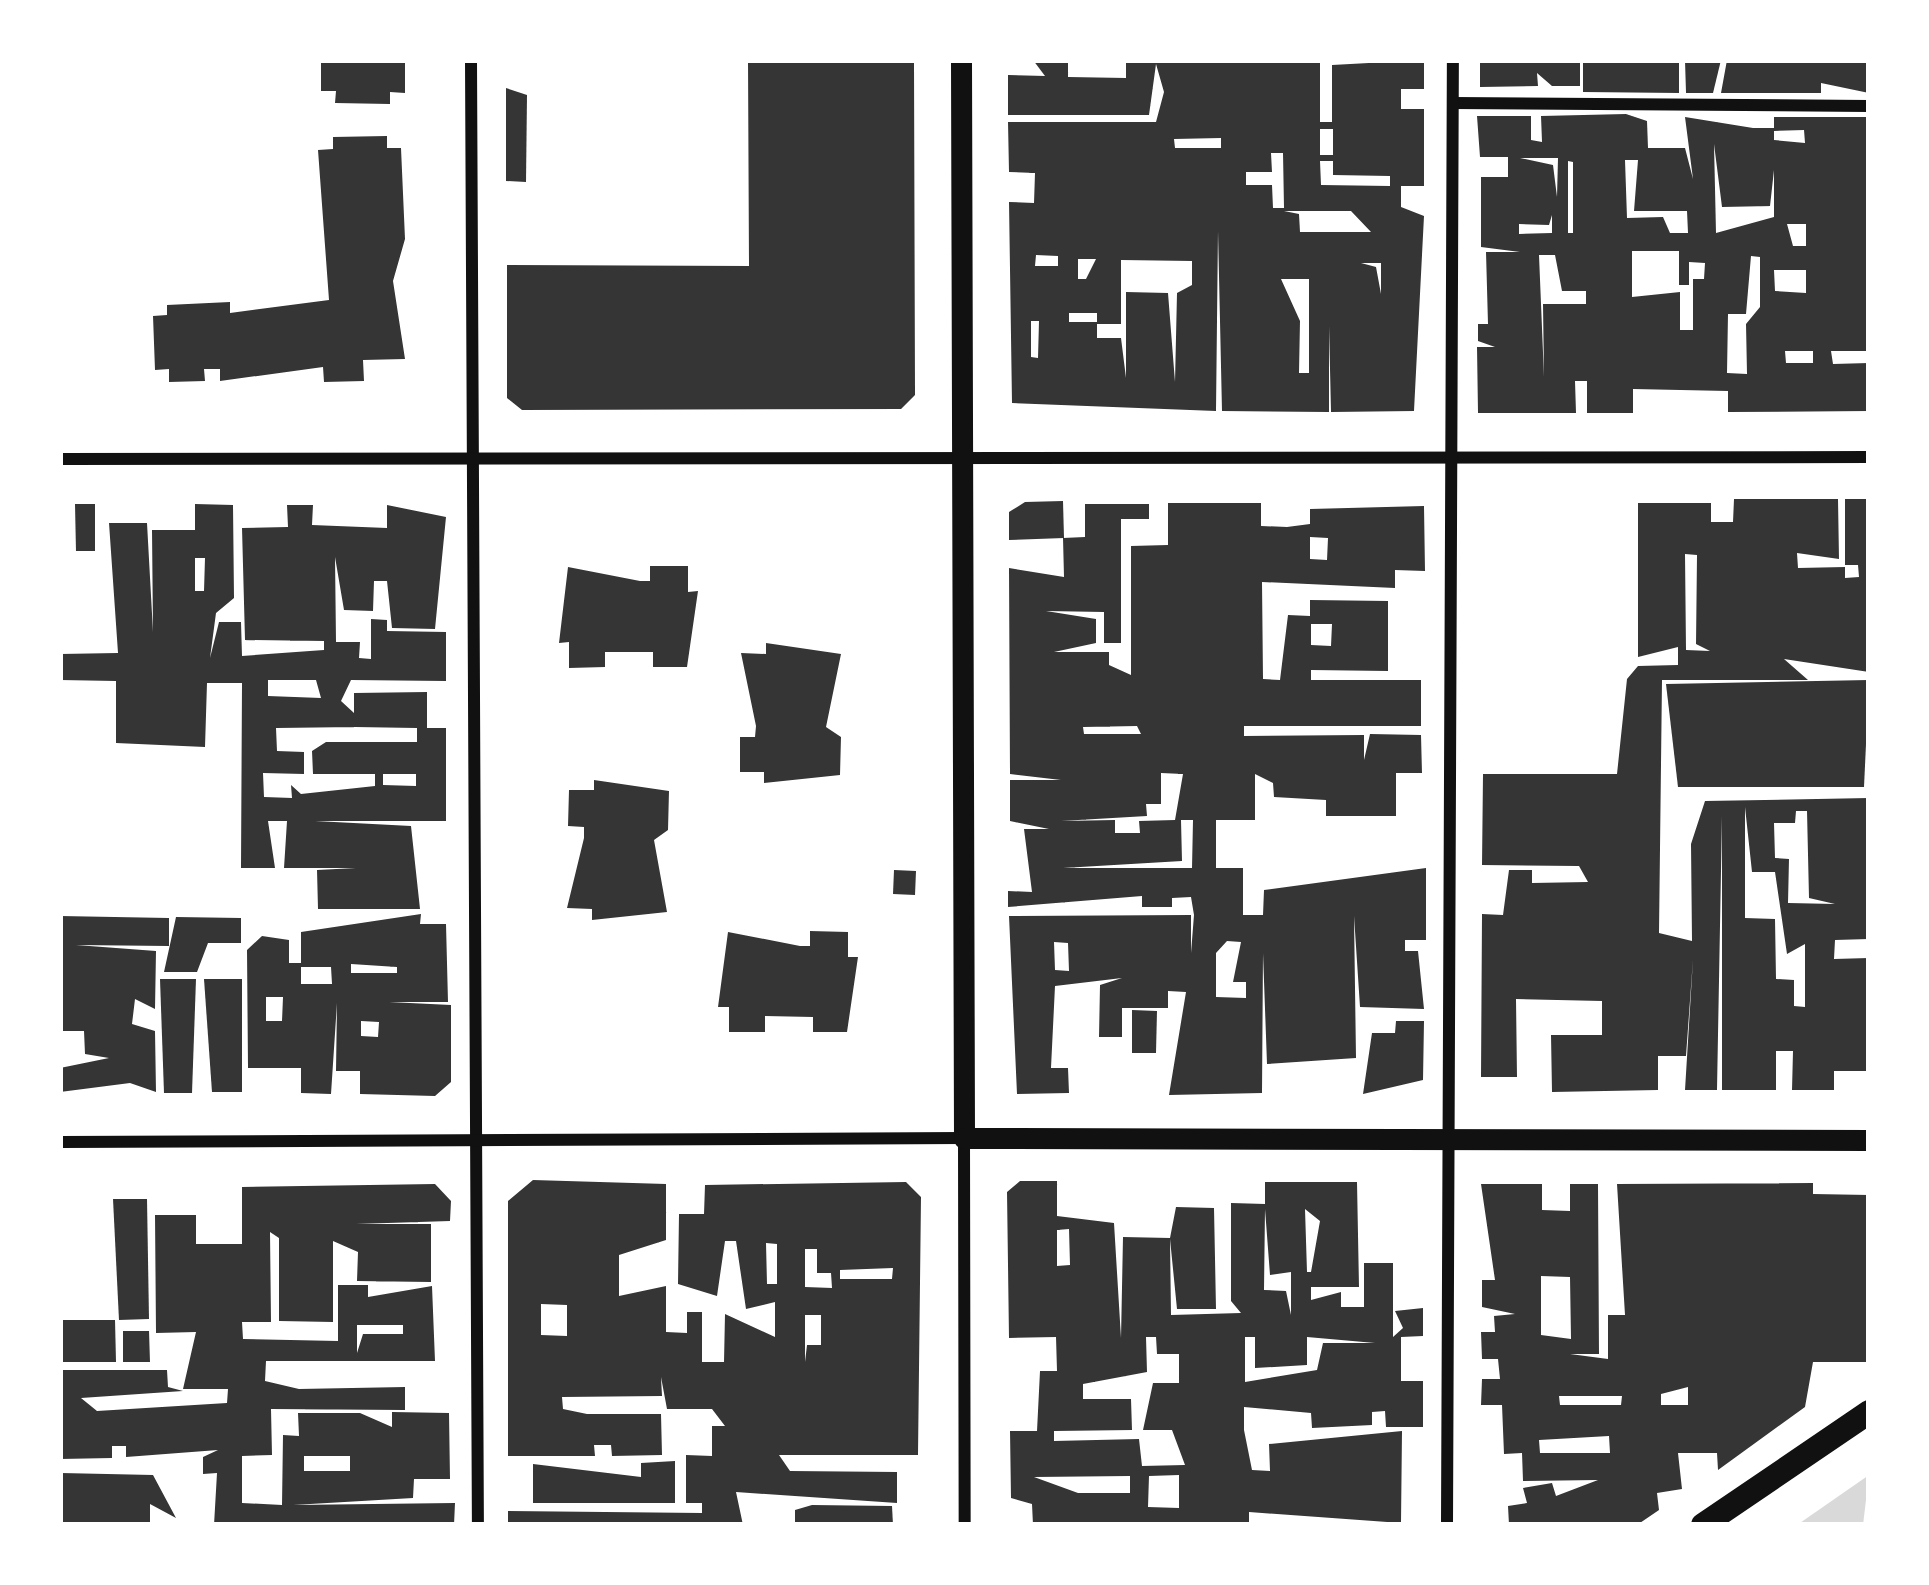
<!DOCTYPE html>
<style>
body{margin:0}
#map{position:relative;width:1929px;height:1585px;overflow:hidden;background:#fff;font-family:Cabin,sans-serif}
div>[style]{position:absolute}
[style*='--x']{left:calc(var(--x)*1px);top:calc(var(--y)*1px);width:calc(var(--w)*1px);rotate:calc(var(--a)*1deg)}
.water>*{inset:0;background:#d9d9d9}
.building>*{inset:0;background:#353535}
.minor>*{height:12px;margin:-6px;padding:0 6px;transform-origin:6px;border-radius:6px;background:#111}
.tertiary>*{height:21px;margin:-10.5px;padding:0 10.5px;transform-origin:10.5px;border-radius:10.5px;background:#111}
.secondary>*{height:24px;margin:-12px;padding:0 12px;transform-origin:12px;border-radius:12px;background:#111}
span{translate:-50% -50%;white-space:nowrap;text-align:center;line-height:1.15;-webkit-text-stroke:10px #fff;paint-order:stroke}
.frame{position:absolute;inset:0;border:63px solid #fff;pointer-events:none}
</style>
<div id="map">
<div class="water">
<i style="clip-path:polygon(1869px 1475px,1863px 1525px,1797px 1525px)"></i>
</div>
<div class="building">
<i style="clip-path:polygon(321px 60px,405px 60px,405px 93px,390px 92px,390px 104px,335px 103px,336px 91px,321px 91px)"></i>
<i style="clip-path:polygon(748px 60px,914px 60px,915px 395px,901px 409px,522px 410px,507px 398px,507px 265px,749px 266px)"></i>
<i style="clip-path:polygon(evenodd,1033px 60px,1068px 60px,1068px 77px,1126px 78px,1126px 60px,1320px 60px,1320px 122px,1332px 122px,1332px 65px,1424px 60px,1424px 89px,1401px 89px,1401px 109px,1424px 109px,1424px 186px,1401px 186px,1401px 207px,1424px 216px,1414px 411px,1331px 412px,1329px 326px,1329px 412px,1222px 411px,1218px 231px,1216px 411px,1012px 403px,1009px 202px,1034px 203px,1035px 173px,1009px 172px,1008px 122px,1156px 122px,1164px 92px,1156px 64px,1149px 115px,1008px 115px,1008px 75px,1045px 76px,1033px 60px,1320px 129px,1333px 129px,1333px 155px,1320px 155px,1320px 129px,1033px 60px,1221px 138px,1221px 148px,1175px 148px,1174px 139px,1221px 138px,1033px 60px,1271px 153px,1283px 153px,1284px 208px,1273px 208px,1272px 185px,1246px 185px,1246px 172px,1272px 172px,1271px 153px,1033px 60px,1320px 161px,1333px 161px,1333px 175px,1390px 176px,1390px 186px,1321px 185px,1320px 161px,1033px 60px,1284px 211px,1351px 211px,1371px 232px,1300px 232px,1299px 214px,1284px 211px,1033px 60px,1036px 255px,1058px 256px,1058px 266px,1035px 266px,1036px 255px,1033px 60px,1078px 259px,1096px 259px,1086px 279px,1078px 279px,1078px 259px,1033px 60px,1121px 260px,1192px 261px,1192px 285px,1177px 293px,1175px 382px,1168px 293px,1126px 292px,1126px 378px,1121px 338px,1097px 338px,1097px 324px,1121px 324px,1121px 260px,1033px 60px,1361px 263px,1381px 263px,1381px 294px,1376px 267px,1361px 263px,1033px 60px,1281px 279px,1309px 279px,1309px 373px,1299px 373px,1300px 321px,1281px 279px,1033px 60px,1069px 313px,1097px 313px,1097px 322px,1069px 322px,1069px 313px,1033px 60px,1031px 321px,1039px 321px,1038px 358px,1031px 357px,1031px 321px)"></i>
<i style="clip-path:polygon(1480px 60px,1580px 60px,1580px 86px,1552px 86px,1537px 73px,1538px 86px,1480px 87px)"></i>
<i style="clip-path:polygon(1583px 60px,1679px 60px,1679px 93px,1583px 92px)"></i>
<i style="clip-path:polygon(1685px 60px,1721px 60px,1713px 93px,1686px 93px)"></i>
<i style="clip-path:polygon(1727px 60px,1869px 60px,1869px 93px,1821px 83px,1821px 93px,1721px 93px)"></i>
<i style="clip-path:polygon(506px 88px,527px 95px,526px 182px,506px 181px)"></i>
<i style="clip-path:polygon(evenodd,1626px 114px,1647px 121px,1648px 148px,1685px 148px,1693px 179px,1685px 117px,1753px 128px,1774px 128px,1774px 117px,1869px 117px,1869px 351px,1831px 351px,1833px 364px,1869px 363px,1869px 411px,1728px 412px,1728px 391px,1633px 389px,1633px 413px,1587px 413px,1587px 381px,1575px 381px,1576px 413px,1478px 413px,1477px 347px,1495px 347px,1478px 341px,1478px 324px,1488px 324px,1486px 252px,1520px 252px,1481px 247px,1481px 177px,1508px 177px,1508px 157px,1480px 157px,1477px 116px,1531px 116px,1531px 140px,1542px 142px,1541px 116px,1626px 114px,1804px 130px,1805px 143px,1774px 140px,1774px 131px,1804px 130px,1626px 114px,1714px 144px,1722px 207px,1770px 206px,1774px 170px,1774px 217px,1716px 233px,1714px 144px,1626px 114px,1520px 158px,1558px 158px,1557px 197px,1553px 165px,1520px 158px,1626px 114px,1625px 160px,1638px 160px,1634px 211px,1687px 211px,1688px 233px,1670px 233px,1663px 217px,1627px 218px,1625px 160px,1626px 114px,1568px 161px,1573px 162px,1573px 233px,1568px 233px,1568px 161px,1626px 114px,1552px 215px,1552px 233px,1519px 234px,1519px 224px,1549px 225px,1552px 215px,1626px 114px,1787px 224px,1806px 224px,1806px 246px,1793px 246px,1787px 224px,1626px 114px,1632px 251px,1679px 251px,1679px 285px,1689px 285px,1689px 262px,1705px 263px,1704px 279px,1693px 279px,1693px 330px,1680px 330px,1680px 292px,1632px 297px,1632px 251px,1626px 114px,1539px 255px,1555px 255px,1562px 291px,1586px 291px,1586px 304px,1543px 304px,1544px 377px,1539px 255px,1626px 114px,1751px 256px,1760px 257px,1760px 307px,1746px 324px,1747px 374px,1727px 373px,1728px 314px,1746px 314px,1751px 256px,1626px 114px,1774px 270px,1806px 270px,1806px 293px,1775px 291px,1774px 270px,1626px 114px,1785px 351px,1813px 351px,1813px 363px,1786px 363px,1785px 351px)"></i>
<i style="clip-path:polygon(387px 136px,387px 148px,401px 148px,405px 239px,393px 281px,405px 359px,363px 360px,364px 381px,324px 382px,323px 367px,220px 381px,220px 369px,204px 369px,205px 381px,169px 382px,169px 369px,155px 370px,153px 316px,167px 315px,167px 305px,230px 302px,230px 313px,329px 300px,318px 150px,333px 149px,333px 137px)"></i>
<i style="clip-path:polygon(evenodd,1734px 499px,1838px 499px,1839px 559px,1797px 553px,1798px 568px,1845px 567px,1845px 578px,1859px 577px,1858px 565px,1845px 565px,1845px 499px,1869px 499px,1869px 672px,1784px 659px,1808px 680px,1662px 680px,1659px 933px,1692px 941px,1691px 844px,1705px 801px,1869px 798px,1869px 939px,1835px 940px,1834px 959px,1869px 958px,1869px 1071px,1834px 1071px,1834px 1090px,1792px 1090px,1793px 1051px,1776px 1051px,1776px 1090px,1722px 1090px,1722px 816px,1717px 1090px,1685px 1090px,1693px 959px,1686px 1056px,1658px 1056px,1658px 1090px,1552px 1092px,1551px 1035px,1602px 1035px,1602px 1001px,1516px 999px,1517px 1077px,1481px 1077px,1482px 914px,1503px 915px,1509px 870px,1532px 870px,1532px 883px,1588px 882px,1579px 866px,1482px 865px,1483px 774px,1617px 774px,1627px 679px,1638px 666px,1678px 665px,1678px 647px,1638px 657px,1638px 503px,1711px 503px,1711px 522px,1733px 522px,1734px 499px,1685px 554px,1697px 555px,1696px 644px,1710px 651px,1686px 650px,1685px 554px,1734px 499px,1745px 807px,1752px 872px,1775px 872px,1787px 954px,1805px 944px,1805px 1007px,1794px 1006px,1794px 980px,1776px 979px,1775px 919px,1745px 918px,1745px 807px,1734px 499px,1796px 811px,1807px 811px,1809px 898px,1835px 904px,1788px 903px,1789px 859px,1775px 858px,1774px 823px,1795px 823px,1796px 811px)"></i>
<i style="clip-path:polygon(1025px 502px,1063px 501px,1064px 538px,1009px 540px,1009px 512px)"></i>
<i style="clip-path:polygon(evenodd,1168px 503px,1261px 503px,1261px 526px,1287px 527px,1310px 524px,1310px 509px,1424px 506px,1425px 571px,1395px 570px,1395px 588px,1262px 582px,1263px 679px,1280px 680px,1288px 615px,1310px 616px,1310px 600px,1388px 601px,1388px 671px,1311px 670px,1311px 680px,1421px 680px,1421px 726px,1244px 726px,1244px 736px,1364px 735px,1364px 760px,1370px 734px,1421px 735px,1422px 773px,1396px 773px,1396px 816px,1326px 816px,1326px 800px,1274px 797px,1273px 783px,1255px 774px,1255px 820px,1216px 820px,1216px 868px,1243px 868px,1243px 915px,1263px 915px,1264px 890px,1426px 868px,1426px 940px,1405px 940px,1405px 951px,1418px 951px,1424px 1009px,1360px 1007px,1354px 916px,1356px 1058px,1267px 1064px,1263px 953px,1262px 1093px,1169px 1095px,1186px 992px,1168px 991px,1168px 1008px,1122px 1008px,1122px 1037px,1099px 1037px,1100px 985px,1122px 978px,1055px 986px,1051px 1068px,1068px 1068px,1069px 1093px,1017px 1094px,1009px 916px,1191px 915px,1191px 953px,1194px 915px,1191px 897px,1172px 898px,1172px 907px,1142px 907px,1142px 896px,1008px 907px,1008px 891px,1032px 892px,1024px 829px,1049px 829px,1010px 821px,1010px 780px,1061px 780px,1010px 774px,1009px 568px,1064px 577px,1063px 538px,1085px 537px,1085px 504px,1149px 504px,1149px 519px,1121px 519px,1121px 643px,1104px 643px,1104px 612px,1046px 611px,1096px 619px,1096px 643px,1054px 652px,1109px 652px,1109px 665px,1131px 675px,1131px 546px,1168px 545px,1168px 503px,1310px 537px,1328px 538px,1327px 560px,1310px 559px,1310px 537px,1168px 503px,1311px 624px,1332px 624px,1331px 646px,1311px 645px,1311px 624px,1168px 503px,1137px 726px,1141px 734px,1084px 734px,1083px 727px,1137px 726px,1168px 503px,1161px 773px,1183px 774px,1175px 820px,1139px 821px,1140px 833px,1115px 833px,1115px 820px,1061px 821px,1147px 816px,1146px 804px,1161px 804px,1161px 773px,1168px 503px,1181px 820px,1193px 820px,1192px 868px,1063px 868px,1182px 861px,1181px 820px,1168px 503px,1227px 941px,1241px 942px,1233px 982px,1246px 982px,1246px 998px,1216px 997px,1216px 953px,1227px 941px,1168px 503px,1054px 942px,1068px 943px,1069px 971px,1055px 970px,1054px 942px)"></i>
<i style="clip-path:polygon(75px 504px,95px 504px,95px 551px,76px 551px)"></i>
<i style="clip-path:polygon(evenodd,195px 504px,233px 505px,234px 598px,216px 613px,210px 658px,219px 622px,241px 622px,242px 656px,324px 650px,324px 641px,245px 640px,242px 528px,288px 527px,287px 505px,313px 505px,312px 525px,387px 528px,387px 505px,446px 517px,435px 629px,392px 628px,387px 581px,374px 581px,373px 611px,344px 610px,335px 557px,336px 642px,360px 642px,359px 658px,371px 659px,371px 619px,387px 620px,387px 631px,446px 632px,446px 681px,351px 680px,341px 701px,354px 713px,354px 693px,427px 692px,427px 728px,446px 728px,446px 821px,315px 821px,411px 826px,420px 909px,318px 909px,317px 870px,356px 868px,284px 868px,287px 821px,268px 821px,275px 868px,241px 868px,242px 683px,207px 683px,205px 747px,116px 743px,116px 681px,60px 680px,60px 654px,118px 653px,109px 523px,147px 523px,153px 632px,152px 530px,195px 530px,195px 504px,195px 558px,205px 558px,204px 591px,195px 591px,195px 558px,195px 504px,268px 680px,316px 680px,321px 698px,268px 696px,268px 680px,195px 504px,355px 727px,417px 728px,417px 742px,326px 742px,312px 751px,313px 774px,375px 774px,375px 786px,301px 794px,291px 785px,292px 798px,264px 797px,263px 773px,304px 774px,304px 752px,277px 751px,276px 728px,355px 727px,195px 504px,383px 774px,416px 774px,416px 786px,383px 785px,383px 774px)"></i>
<i style="clip-path:polygon(650px 566px,688px 566px,688px 592px,698px 591px,687px 667px,653px 667px,653px 652px,605px 652px,605px 667px,569px 668px,569px 642px,559px 643px,568px 567px,640px 581px,650px 581px)"></i>
<i style="clip-path:polygon(766px 643px,841px 654px,826px 727px,841px 737px,840px 775px,764px 783px,764px 772px,740px 772px,740px 737px,755px 737px,756px 726px,741px 653px,766px 654px)"></i>
<i style="clip-path:polygon(1869px 680px,1864px 787px,1678px 787px,1666px 684px)"></i>
<i style="clip-path:polygon(594px 780px,669px 791px,668px 830px,654px 840px,667px 912px,592px 920px,592px 909px,567px 908px,584px 838px,584px 827px,568px 826px,569px 790px,594px 790px)"></i>
<i style="clip-path:polygon(894px 870px,916px 871px,915px 895px,893px 894px)"></i>
<i style="clip-path:polygon(evenodd,421px 914px,420px 924px,446px 924px,448px 1002px,389px 1002px,451px 1005px,451px 1082px,435px 1096px,360px 1094px,360px 1071px,336px 1071px,337px 1003px,331px 1094px,301px 1093px,301px 1068px,248px 1068px,247px 950px,262px 936px,289px 940px,289px 963px,301px 963px,301px 932px,421px 914px,351px 964px,397px 967px,397px 973px,351px 973px,351px 964px,421px 914px,301px 967px,331px 967px,332px 984px,301px 984px,301px 967px,421px 914px,266px 997px,283px 997px,282px 1021px,266px 1021px,266px 997px,421px 914px,361px 1021px,379px 1022px,378px 1037px,361px 1036px,361px 1021px)"></i>
<i style="clip-path:polygon(60px 916px,169px 918px,169px 946px,76px 945px,156px 951px,155px 1009px,135px 999px,132px 1024px,155px 1031px,156px 1092px,130px 1083px,60px 1092px,60px 1068px,109px 1058px,85px 1054px,84px 1031px,60px 1031px)"></i>
<i style="clip-path:polygon(176px 917px,241px 918px,241px 943px,208px 943px,197px 972px,164px 972px)"></i>
<i style="clip-path:polygon(810px 931px,848px 932px,848px 957px,858px 957px,847px 1032px,813px 1032px,813px 1017px,765px 1016px,765px 1032px,729px 1032px,729px 1007px,718px 1007px,728px 932px,800px 946px,810px 946px)"></i>
<i style="clip-path:polygon(160px 979px,196px 979px,192px 1093px,164px 1093px)"></i>
<i style="clip-path:polygon(204px 979px,242px 979px,242px 1092px,212px 1092px)"></i>
<i style="clip-path:polygon(1132px 1010px,1157px 1011px,1156px 1053px,1132px 1053px)"></i>
<i style="clip-path:polygon(1396px 1021px,1424px 1021px,1423px 1080px,1363px 1094px,1372px 1033px,1395px 1033px)"></i>
<i style="clip-path:polygon(evenodd,533px 1180px,666px 1184px,666px 1240px,619px 1255px,619px 1296px,666px 1286px,666px 1332px,687px 1333px,687px 1312px,702px 1312px,702px 1362px,724px 1362px,725px 1314px,775px 1337px,775px 1302px,746px 1309px,736px 1241px,725px 1241px,717px 1296px,678px 1284px,679px 1214px,704px 1214px,705px 1185px,906px 1182px,921px 1197px,918px 1455px,779px 1455px,790px 1471px,897px 1472px,897px 1503px,736px 1492px,743px 1525px,508px 1525px,508px 1511px,702px 1513px,702px 1503px,686px 1503px,686px 1455px,712px 1456px,712px 1426px,725px 1426px,712px 1409px,667px 1409px,661px 1377px,662px 1396px,562px 1397px,563px 1409px,587px 1414px,661px 1414px,662px 1455px,612px 1456px,611px 1445px,594px 1445px,595px 1456px,508px 1456px,508px 1201px,533px 1180px,766px 1243px,777px 1244px,777px 1284px,767px 1284px,766px 1243px,533px 1180px,805px 1249px,817px 1249px,817px 1273px,831px 1273px,832px 1288px,805px 1287px,805px 1249px,533px 1180px,893px 1268px,892px 1279px,840px 1279px,840px 1270px,893px 1268px,533px 1180px,541px 1304px,567px 1305px,567px 1336px,541px 1335px,541px 1304px,533px 1180px,805px 1315px,821px 1315px,821px 1345px,807px 1345px,805px 1362px,805px 1315px)"></i>
<i style="clip-path:polygon(evenodd,1020px 1181px,1057px 1181px,1057px 1216px,1114px 1223px,1121px 1338px,1123px 1237px,1170px 1238px,1176px 1207px,1214px 1208px,1216px 1309px,1177px 1309px,1170px 1239px,1171px 1315px,1241px 1313px,1231px 1301px,1231px 1203px,1265px 1204px,1265px 1182px,1357px 1182px,1359px 1287px,1311px 1287px,1311px 1300px,1341px 1292px,1341px 1307px,1364px 1307px,1364px 1263px,1393px 1263px,1393px 1337px,1403px 1328px,1395px 1311px,1423px 1308px,1423px 1336px,1401px 1337px,1401px 1381px,1423px 1381px,1423px 1427px,1386px 1427px,1385px 1411px,1372px 1412px,1372px 1425px,1312px 1428px,1311px 1413px,1244px 1407px,1244px 1430px,1252px 1470px,1270px 1471px,1269px 1444px,1402px 1431px,1401px 1523px,1249px 1512px,1249px 1525px,1033px 1525px,1032px 1504px,1011px 1498px,1010px 1431px,1037px 1431px,1040px 1371px,1057px 1371px,1056px 1337px,1009px 1338px,1007px 1192px,1020px 1181px,1265px 1209px,1270px 1275px,1291px 1272px,1291px 1315px,1286px 1291px,1264px 1290px,1265px 1209px,1020px 1181px,1305px 1209px,1320px 1221px,1311px 1272px,1307px 1272px,1305px 1209px,1020px 1181px,1069px 1229px,1070px 1265px,1057px 1266px,1057px 1230px,1069px 1229px,1020px 1181px,1146px 1337px,1156px 1337px,1157px 1354px,1179px 1354px,1179px 1383px,1153px 1383px,1143px 1430px,1172px 1430px,1185px 1465px,1142px 1466px,1139px 1439px,1054px 1441px,1054px 1431px,1132px 1430px,1131px 1399px,1083px 1399px,1083px 1384px,1147px 1372px,1146px 1337px,1020px 1181px,1245px 1337px,1255px 1337px,1255px 1368px,1307px 1365px,1307px 1337px,1375px 1343px,1323px 1343px,1317px 1370px,1245px 1382px,1245px 1337px,1020px 1181px,1179px 1475px,1179px 1508px,1148px 1507px,1149px 1476px,1179px 1475px,1020px 1181px,1130px 1476px,1130px 1493px,1078px 1493px,1034px 1477px,1130px 1476px)"></i>
<i style="clip-path:polygon(evenodd,1813px 1183px,1813px 1194px,1869px 1195px,1869px 1362px,1813px 1362px,1805px 1407px,1718px 1470px,1717px 1453px,1678px 1453px,1682px 1489px,1657px 1493px,1659px 1510px,1637px 1525px,1509px 1525px,1508px 1506px,1527px 1503px,1523px 1488px,1552px 1483px,1556px 1496px,1598px 1480px,1523px 1481px,1522px 1453px,1504px 1454px,1502px 1405px,1481px 1405px,1482px 1379px,1500px 1379px,1498px 1359px,1482px 1359px,1481px 1332px,1495px 1332px,1494px 1316px,1515px 1314px,1482px 1307px,1482px 1280px,1495px 1280px,1481px 1184px,1542px 1184px,1542px 1210px,1570px 1211px,1570px 1184px,1598px 1184px,1599px 1354px,1570px 1354px,1608px 1359px,1608px 1315px,1625px 1315px,1617px 1184px,1813px 1183px,1541px 1276px,1570px 1277px,1571px 1339px,1541px 1335px,1541px 1276px,1813px 1183px,1688px 1387px,1688px 1405px,1661px 1405px,1661px 1394px,1688px 1387px,1813px 1183px,1559px 1396px,1622px 1396px,1621px 1405px,1560px 1405px,1559px 1396px,1813px 1183px,1609px 1436px,1610px 1453px,1540px 1453px,1539px 1440px,1609px 1436px)"></i>
<i style="clip-path:polygon(evenodd,435px 1184px,451px 1201px,450px 1221px,356px 1224px,431px 1224px,431px 1282px,357px 1281px,358px 1252px,333px 1241px,333px 1322px,279px 1321px,279px 1238px,270px 1232px,271px 1322px,242px 1322px,243px 1339px,338px 1341px,338px 1285px,368px 1285px,368px 1297px,432px 1286px,435px 1361px,266px 1361px,265px 1381px,299px 1389px,405px 1387px,405px 1410px,271px 1409px,272px 1455px,242px 1456px,242px 1503px,282px 1505px,283px 1435px,299px 1436px,298px 1413px,360px 1413px,392px 1427px,392px 1412px,449px 1413px,450px 1479px,414px 1479px,413px 1498px,293px 1505px,455px 1503px,454px 1525px,214px 1525px,217px 1473px,203px 1474px,203px 1457px,218px 1450px,126px 1457px,126px 1446px,112px 1446px,112px 1458px,60px 1459px,60px 1370px,167px 1370px,168px 1387px,183px 1391px,81px 1398px,97px 1411px,227px 1403px,228px 1389px,183px 1389px,196px 1332px,156px 1333px,155px 1215px,196px 1215px,196px 1244px,242px 1244px,242px 1187px,435px 1184px,357px 1325px,403px 1325px,403px 1334px,363px 1334px,357px 1353px,357px 1325px,435px 1184px,304px 1456px,350px 1456px,350px 1471px,304px 1471px,304px 1456px)"></i>
<i style="clip-path:polygon(113px 1199px,147px 1199px,149px 1319px,119px 1320px)"></i>
<i style="clip-path:polygon(60px 1320px,115px 1320px,116px 1362px,60px 1362px)"></i>
<i style="clip-path:polygon(123px 1331px,149px 1331px,150px 1362px,123px 1362px)"></i>
<i style="clip-path:polygon(675px 1461px,675px 1503px,533px 1503px,533px 1464px,641px 1477px,641px 1463px)"></i>
<i style="clip-path:polygon(61px 1473px,153px 1475px,176px 1518px,150px 1504px,150px 1525px,60px 1525px)"></i>
<i style="clip-path:polygon(892px 1506px,893px 1525px,795px 1525px,795px 1510px,812px 1505px)"></i>
</div>
<div class="minor">
<i style="--x:471;--y:60;--w:1465;--a:89.73"></i>
<i style="--x:1453;--y:103;--w:416;--a:0.4"></i>
<i style="--x:60;--y:459;--w:1809;--a:-0.06"></i>
<i style="--x:60;--y:1142;--w:904;--a:-0.25"></i>
<i style="--x:964;--y:1138;--w:387;--a:89.9"></i>
<i style="--x:1447;--y:1525;--w:1465;--a:-89.77"></i>
</div>
<div class="tertiary">
<i style="--x:961;--y:60;--w:1078;--a:89.84"></i>
<i style="--x:964;--y:1138;--w:905;--a:0.13"></i>
</div>
<div class="secondary">
<i style="--x:1703;--y:1525;--w:201;--a:-34.2"></i>
</div>
<div class="frame"></div>
</div>
